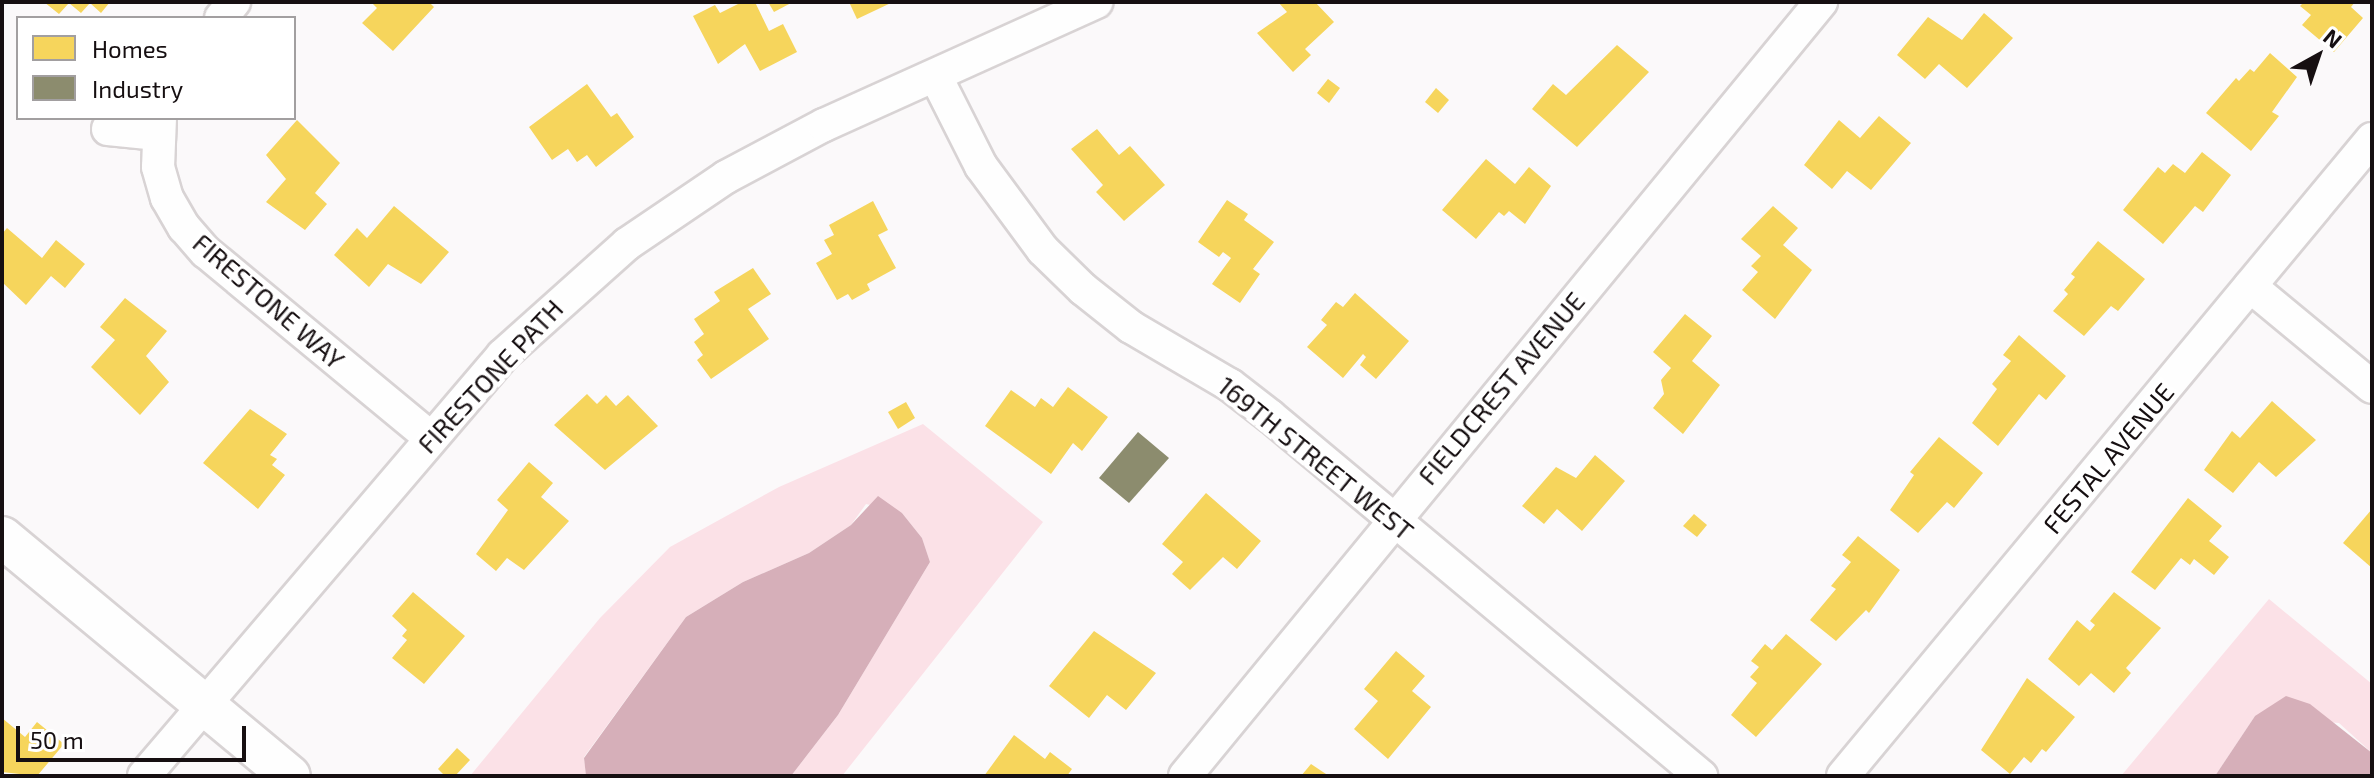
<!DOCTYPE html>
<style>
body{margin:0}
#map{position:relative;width:2374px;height:778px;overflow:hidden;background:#fbf9fa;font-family:"Exo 2",sans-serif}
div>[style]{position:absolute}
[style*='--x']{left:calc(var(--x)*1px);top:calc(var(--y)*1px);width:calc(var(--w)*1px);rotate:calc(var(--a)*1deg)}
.green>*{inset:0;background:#fbe1e7}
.water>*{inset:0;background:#d6afb9}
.homes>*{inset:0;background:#f6d55c}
.industry>*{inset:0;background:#8c8c6e}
.roads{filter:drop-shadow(2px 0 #d8d3d4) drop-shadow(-2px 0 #d8d3d4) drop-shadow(0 2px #d8d3d4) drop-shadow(0 -2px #d8d3d4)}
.minor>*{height:32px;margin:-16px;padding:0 16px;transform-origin:16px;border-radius:16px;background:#fefefe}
.tertiary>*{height:40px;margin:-20px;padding:0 20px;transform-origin:20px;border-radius:20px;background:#fefefe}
span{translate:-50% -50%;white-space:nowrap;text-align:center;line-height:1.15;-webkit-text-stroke:8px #fff;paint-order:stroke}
.street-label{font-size:26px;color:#160f11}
.frame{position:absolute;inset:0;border:4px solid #160f11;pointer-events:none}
.legend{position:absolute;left:16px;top:16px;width:280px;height:104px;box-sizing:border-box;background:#fff;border:2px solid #a29fa0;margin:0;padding:10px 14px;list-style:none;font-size:24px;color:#160f11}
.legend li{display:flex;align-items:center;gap:16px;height:40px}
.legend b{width:40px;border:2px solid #a29fa0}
.north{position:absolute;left:2278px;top:16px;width:80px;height:80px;-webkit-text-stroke:6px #fff;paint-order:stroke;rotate:40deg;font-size:22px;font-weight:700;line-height:32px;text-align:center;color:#160f11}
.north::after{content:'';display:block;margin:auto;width:28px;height:36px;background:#160f11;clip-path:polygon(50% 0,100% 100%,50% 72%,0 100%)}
.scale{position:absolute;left:16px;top:726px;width:230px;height:36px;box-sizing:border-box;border:4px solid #160f11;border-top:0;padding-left:10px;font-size:24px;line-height:28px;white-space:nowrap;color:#160f11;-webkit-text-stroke:6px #fff;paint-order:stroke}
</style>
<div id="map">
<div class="green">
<i style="clip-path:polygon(923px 424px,1043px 522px,842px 776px,791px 776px,838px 715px,930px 562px,922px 538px,902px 513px,866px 504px,851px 525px,809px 553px,743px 582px,686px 617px,584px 757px,586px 776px,470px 776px,600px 618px,670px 547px,779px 487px)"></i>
<i style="clip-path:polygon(2269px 599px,2372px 684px,2372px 753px,2339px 723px,2255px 716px,2215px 776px,2121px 776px)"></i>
</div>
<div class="water">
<i style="clip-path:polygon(878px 496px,902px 513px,922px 538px,930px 562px,838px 715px,791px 776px,586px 776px,584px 758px,686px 617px,743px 582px,809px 553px,851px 525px)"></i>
<i style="clip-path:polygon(2286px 696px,2310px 704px,2372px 753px,2372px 776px,2215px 776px,2255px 716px)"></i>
</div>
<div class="homes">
<i style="clip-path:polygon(44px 2px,110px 2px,101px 13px,90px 3px,81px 13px,69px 3px,59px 14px)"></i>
<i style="clip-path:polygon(371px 2px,429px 2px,434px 7px,393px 51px,362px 23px,377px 8px)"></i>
<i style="clip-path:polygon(742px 2px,755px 2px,769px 31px,783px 24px,797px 52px,760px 71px,745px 44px,718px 64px,693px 16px,715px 5px,720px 13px)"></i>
<i style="clip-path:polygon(768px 2px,793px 2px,774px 12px)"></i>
<i style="clip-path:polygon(849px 2px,893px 2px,857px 19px)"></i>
<i style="clip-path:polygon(1278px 2px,1315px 2px,1334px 22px,1305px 49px,1311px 55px,1293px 72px,1257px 33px,1287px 12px)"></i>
<i style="clip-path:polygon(2304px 2px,2355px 2px,2351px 7px,2363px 18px,2334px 52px,2302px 25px,2311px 15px,2300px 6px)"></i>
<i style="clip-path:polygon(1984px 13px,2013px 38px,1967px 88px,1939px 64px,1925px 79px,1897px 55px,1928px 17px,1962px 40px)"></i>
<i style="clip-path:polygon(1617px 45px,1649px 72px,1577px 147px,1532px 109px,1553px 84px,1566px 95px)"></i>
<i style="clip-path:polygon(2270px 53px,2297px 77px,2272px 112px,2279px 116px,2251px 151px,2206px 113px,2236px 78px,2239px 81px,2250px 69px,2254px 72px)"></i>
<i style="clip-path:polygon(1328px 79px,1340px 88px,1329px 103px,1317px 93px)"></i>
<i style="clip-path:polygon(587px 84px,611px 117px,617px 113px,634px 137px,596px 167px,587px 155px,577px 162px,568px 149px,552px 160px,529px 127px)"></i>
<i style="clip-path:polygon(1436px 88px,1449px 100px,1438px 113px,1425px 102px)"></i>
<i style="clip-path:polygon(1879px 116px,1911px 143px,1871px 190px,1847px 171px,1832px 189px,1804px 165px,1839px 120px,1860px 138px)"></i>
<i style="clip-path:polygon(297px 120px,340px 163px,315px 193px,327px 204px,305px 230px,266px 202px,286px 179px,266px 155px)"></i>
<i style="clip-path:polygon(1097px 129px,1119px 155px,1130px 146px,1165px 185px,1124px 221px,1096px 192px,1103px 185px,1071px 149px)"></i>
<i style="clip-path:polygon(2202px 152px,2231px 175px,2203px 212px,2195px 206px,2163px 244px,2123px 210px,2158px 167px,2165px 173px,2173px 164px,2185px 173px)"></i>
<i style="clip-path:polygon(1486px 159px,1515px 184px,1529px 167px,1551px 186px,1525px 224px,1509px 211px,1504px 216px,1499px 212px,1476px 239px,1442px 210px)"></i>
<i style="clip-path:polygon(1227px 200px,1248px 214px,1244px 220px,1274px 242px,1253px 269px,1260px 274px,1240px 303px,1212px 284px,1231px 258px,1223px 252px,1219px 257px,1198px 242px)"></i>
<i style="clip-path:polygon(873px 201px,888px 230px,878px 235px,896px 268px,867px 284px,870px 290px,852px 300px,848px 294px,837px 300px,816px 263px,832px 254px,824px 240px,834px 235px,829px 225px)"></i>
<i style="clip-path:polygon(394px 206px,449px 252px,421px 284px,388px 264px,369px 287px,334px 255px,357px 228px,367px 238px)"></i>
<i style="clip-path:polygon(1773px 206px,1798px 228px,1783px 245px,1812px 270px,1775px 319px,1742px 290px,1758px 272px,1751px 266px,1761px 256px,1741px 239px)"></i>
<i style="clip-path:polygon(7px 228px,42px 258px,56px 240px,85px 264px,65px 288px,51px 276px,26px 305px,2px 282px,2px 234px)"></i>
<i style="clip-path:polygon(2098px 241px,2145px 279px,2118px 311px,2111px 306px,2084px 336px,2053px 311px,2068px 294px,2064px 290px,2075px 277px,2071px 274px)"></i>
<i style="clip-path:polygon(753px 268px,771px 294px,748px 309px,769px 339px,711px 379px,697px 360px,703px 355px,694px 342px,704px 334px,694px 319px,720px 301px,714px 292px)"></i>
<i style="clip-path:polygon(1355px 293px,1409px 341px,1376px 379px,1360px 365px,1366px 357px,1363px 354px,1343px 378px,1307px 347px,1327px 325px,1321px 320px,1336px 302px,1343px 307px)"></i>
<i style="clip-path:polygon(125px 298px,167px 331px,146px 356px,169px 382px,140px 415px,91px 367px,115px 340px,100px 327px)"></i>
<i style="clip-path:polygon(1685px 314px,1712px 336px,1692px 361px,1720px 385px,1683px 434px,1653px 408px,1664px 394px,1661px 380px,1671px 368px,1653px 352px)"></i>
<i style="clip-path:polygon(2019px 335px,2066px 376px,2046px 400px,2039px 394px,1998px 446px,1972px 423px,1997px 389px,1992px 384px,2011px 361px,2003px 355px)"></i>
<i style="clip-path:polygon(1068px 387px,1108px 417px,1082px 451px,1073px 443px,1051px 474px,985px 426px,1011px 390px,1035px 407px,1041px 398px,1053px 407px)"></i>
<i style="clip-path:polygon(587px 394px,597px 404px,606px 395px,616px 406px,628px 395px,658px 426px,605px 470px,554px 425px)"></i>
<i style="clip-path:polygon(2272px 401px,2316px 440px,2276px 477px,2259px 462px,2233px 493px,2204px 470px,2232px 431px,2240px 438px)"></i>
<i style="clip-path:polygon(906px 402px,915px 418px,898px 429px,888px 412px)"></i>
<i style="clip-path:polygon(250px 409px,287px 434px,270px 455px,277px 459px,272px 465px,285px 475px,258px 509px,203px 463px)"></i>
<i style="clip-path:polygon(1939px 437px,1983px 473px,1954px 508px,1947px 502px,1918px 533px,1890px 510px,1914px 475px,1910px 472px)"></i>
<i style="clip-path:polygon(1595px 455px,1625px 481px,1582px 531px,1557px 509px,1544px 524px,1522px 506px,1556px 467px,1576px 478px)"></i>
<i style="clip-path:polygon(529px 462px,553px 483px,541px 497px,569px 521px,524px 570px,507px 558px,496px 571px,476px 554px,508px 510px,497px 500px)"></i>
<i style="clip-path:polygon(1206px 493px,1261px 541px,1237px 569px,1223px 557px,1190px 590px,1172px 574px,1183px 562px,1162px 544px)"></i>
<i style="clip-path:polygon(2188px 498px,2222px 526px,2209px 541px,2229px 557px,2214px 575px,2194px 559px,2190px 565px,2181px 558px,2155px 590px,2131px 572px)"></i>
<i style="clip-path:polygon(2372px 509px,2372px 568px,2343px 543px)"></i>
<i style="clip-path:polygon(1694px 514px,1707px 525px,1697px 537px,1683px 526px)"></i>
<i style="clip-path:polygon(1858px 536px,1900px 570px,1869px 613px,1866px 610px,1836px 641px,1810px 620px,1836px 589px,1831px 586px,1851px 562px,1842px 555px)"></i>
<i style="clip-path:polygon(413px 592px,465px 636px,424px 684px,392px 658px,407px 640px,402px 636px,407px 630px,392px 616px)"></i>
<i style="clip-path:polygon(2114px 592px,2161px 628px,2126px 668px,2131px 673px,2114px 693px,2091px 673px,2079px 686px,2048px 659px,2077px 620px,2090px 631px,2095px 625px,2090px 621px)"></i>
<i style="clip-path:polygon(1094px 631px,1156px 673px,1126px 710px,1107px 695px,1089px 718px,1049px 686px)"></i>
<i style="clip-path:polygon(1786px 634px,1822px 664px,1756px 737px,1731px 715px,1757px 683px,1750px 677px,1759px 667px,1751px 661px,1765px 644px,1772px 650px)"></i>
<i style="clip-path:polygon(1396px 651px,1425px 676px,1412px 691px,1431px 707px,1388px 759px,1354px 729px,1378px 701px,1364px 689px)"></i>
<i style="clip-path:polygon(2027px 678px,2075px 717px,2046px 752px,2042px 749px,2031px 763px,2024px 757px,2010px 774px,1981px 750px)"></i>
<i style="clip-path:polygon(2px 718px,25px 737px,37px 722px,64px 744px,37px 776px,2px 772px)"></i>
<i style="clip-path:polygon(1014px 735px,1045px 759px,1050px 752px,1072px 769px,1067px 776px,984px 776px)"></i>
<i style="clip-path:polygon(457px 748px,470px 760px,455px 776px,445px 776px,438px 769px)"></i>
<i style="clip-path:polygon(1311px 764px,1329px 776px,1301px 776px)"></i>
</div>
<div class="industry">
<i style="clip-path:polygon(1138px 432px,1169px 458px,1129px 503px,1099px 478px)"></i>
</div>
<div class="roads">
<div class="minor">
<i style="--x:221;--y:18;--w:21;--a:-51"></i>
<i style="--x:936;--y:77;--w:100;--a:63.2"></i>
<i style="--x:981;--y:166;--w:104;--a:53.6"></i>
<i style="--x:1043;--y:250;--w:56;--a:44.3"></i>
<i style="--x:1083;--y:289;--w:61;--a:38.4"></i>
<i style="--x:1131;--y:327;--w:115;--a:30.4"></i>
<i style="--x:1230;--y:385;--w:51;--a:37.8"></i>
<i style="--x:1270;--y:416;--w:562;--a:39.87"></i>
<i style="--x:160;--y:118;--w:49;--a:92.3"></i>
<i style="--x:158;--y:167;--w:32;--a:74"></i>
<i style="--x:167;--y:198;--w:34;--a:60"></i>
<i style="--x:184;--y:227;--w:33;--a:49"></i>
<i style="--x:206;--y:252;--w:292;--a:39.6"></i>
<i style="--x:108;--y:129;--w:50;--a:5.7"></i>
<i style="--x:2250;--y:286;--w:158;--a:39.6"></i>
<i style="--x:144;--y:776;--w:553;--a:-49.54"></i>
<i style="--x:503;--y:355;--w:166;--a:-41.8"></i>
<i style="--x:627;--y:244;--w:120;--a:-34.1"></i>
<i style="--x:726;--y:177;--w:111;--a:-28"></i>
<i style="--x:824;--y:125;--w:299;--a:-24.3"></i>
<i style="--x:1185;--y:776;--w:1002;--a:-50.59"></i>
<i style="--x:1843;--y:776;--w:828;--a:-50.29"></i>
</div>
<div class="tertiary">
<i style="--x:2;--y:537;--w:374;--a:39.7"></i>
</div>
</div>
<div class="street-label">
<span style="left:269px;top:301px;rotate:41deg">FIRESTONE WAY</span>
<span style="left:490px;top:376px;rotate:-47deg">FIRESTONE PATH</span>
<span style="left:1501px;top:388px;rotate:-50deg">FIELDCREST AVENUE</span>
<span style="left:1316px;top:458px;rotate:39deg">169TH STREET WEST</span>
<span style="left:2108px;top:458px;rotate:-50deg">FESTAL AVENUE</span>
</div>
<div class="frame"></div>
<ul class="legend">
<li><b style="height:22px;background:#f6d55c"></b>Homes</li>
<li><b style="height:22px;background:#8c8c6e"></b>Industry</li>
</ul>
<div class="north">N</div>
<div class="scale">50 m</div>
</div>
